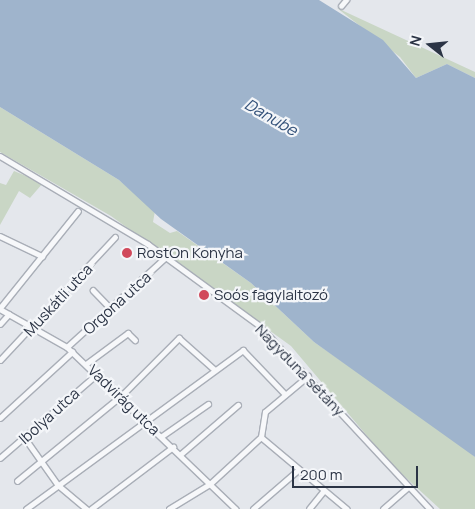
<!DOCTYPE html>
<meta charset="utf-8">
<style>
body{margin:0}
#map{position:relative;width:475px;height:509px;overflow:hidden;background:#e4e7ec;font-family:Manrope,sans-serif}
div>[style]{position:absolute}
[style*='--x']{left:calc(var(--x)*1px);top:calc(var(--y)*1px);width:calc(var(--w)*1px);rotate:calc(var(--a)*1deg)}
.green>*{inset:0;background:#c9d6c5}
.water>*{inset:0;background:#9fb4cc}
.roads{filter:drop-shadow(1px 0 #a9aeb7) drop-shadow(-1px 0 #a9aeb7) drop-shadow(0 1px #a9aeb7) drop-shadow(0 -1px #a9aeb7)}
.minor>*{height:4.5px;margin:-2.25px;padding:0 2.25px;transform-origin:2.25px;border-radius:2.25px;background:#f7f8fa}
.dots>*{width:14px;height:14px;translate:-50% -50%;box-sizing:border-box;border:2px solid #f4f6f9;border-radius:50%}
span{translate:-50% -50%;white-space:nowrap;text-align:center;line-height:1.15;-webkit-text-stroke:4.5px #f4f6f9;paint-order:stroke}
.poi-label{font-size:15px;color:#2b3445}
.left{translate:0 -50%;text-align:left}
.street-label{font-size:15px;color:#2b3445}
.water-label{font-size:16px;color:#34527a;font-style:italic}
.north{position:absolute;left:405px;top:20px;width:50px;height:50px;-webkit-text-stroke:4px #f4f6f9;paint-order:stroke;rotate:286deg;font-size:14px;font-weight:700;line-height:20px;text-align:center;color:#2b3445}
.north::after{content:'';display:block;margin:auto;width:18px;height:22px;background:#2b3445;clip-path:polygon(50% 0,100% 100%,50% 72%,0 100%)}
.scale{position:absolute;left:292px;top:466px;width:126px;height:22px;box-sizing:border-box;border:2px solid #2b3445;border-top:0;padding-left:6px;font-size:15px;line-height:18px;white-space:nowrap;color:#2b3445;-webkit-text-stroke:4px #f4f6f9;paint-order:stroke}
</style>
<div id="map">
<div class="green">
<i style="clip-path:polygon(337px 8px,475px 72px,475px 78px,447px 64px,416px 78px,400px 57px)"></i>
<i style="clip-path:polygon(0 107px,119px 180px,155px 211px,153px 222px,170px 233px,177px 231px,251px 283px,314px 342px,460px 443px,475px 457px,475px 509px,440px 509px,390px 463px,291px 346px,111px 216px,0 152px)"></i>
<i style="clip-path:polygon(14px 171px,43px 183px,30px 198px,19px 191px,0 225px,0 183px,6px 185px)"></i>
</div>
<div class="water">
<i style="clip-path:polygon(0 0,319px 0,383px 40px,416px 78px,447px 64px,475px 78px,475px 457px,314px 342px,251px 283px,161px 219px,119px 180px,0 107px)"></i>
</div>
<div class="roads">
<div class="minor">
<i style="--x:341;--y:6;--w:8;--a:-50"></i>
<i style="--x:0;--y:156;--w:172;--a:30.7"></i>
<i style="--x:148;--y:244;--w:139;--a:36.2"></i>
<i style="--x:260;--y:326;--w:250;--a:47.1"></i>
<i style="--x:0;--y:236;--w:47;--a:25.5"></i>
<i style="--x:93;--y:290;--w:28;--a:46"></i>
<i style="--x:0;--y:308;--w:124;--a:-51.2"></i>
<i style="--x:0;--y:309;--w:77;--a:29.6"></i>
<i style="--x:67;--y:347;--w:234;--a:43.8"></i>
<i style="--x:0;--y:324;--w:13;--a:-48"></i>
<i style="--x:67;--y:347;--w:134;--a:-42.3"></i>
<i style="--x:0;--y:360;--w:168;--a:-46.9"></i>
<i style="--x:86;--y:364;--w:52;--a:-36.4"></i>
<i style="--x:128;--y:333;--w:10;--a:45"></i>
<i style="--x:0;--y:418;--w:98;--a:-42.5"></i>
<i style="--x:162;--y:436;--w:56;--a:-34.8"></i>
<i style="--x:261;--y:437;--w:112;--a:39.9"></i>
<i style="--x:25;--y:438;--w:57;--a:54.9"></i>
<i style="--x:58;--y:485;--w:38;--a:40"></i>
<i style="--x:181;--y:454;--w:75;--a:-40.7"></i>
<i style="--x:0;--y:458;--w:128;--a:-40.9"></i>
<i style="--x:17;--y:481;--w:134;--a:-39.3"></i>
<i style="--x:121;--y:396;--w:82;--a:-45"></i>
<i style="--x:179;--y:338;--w:48;--a:41.6"></i>
<i style="--x:26;--y:509;--w:269;--a:-36.2"></i>
<i style="--x:243;--y:350;--w:61;--a:46.3"></i>
<i style="--x:91;--y:509;--w:103;--a:-37.1"></i>
<i style="--x:169;--y:509;--w:48;--a:-31.4"></i>
<i style="--x:210;--y:484;--w:69;--a:-42.7"></i>
<i style="--x:261;--y:437;--w:25;--a:-81"></i>
<i style="--x:265;--y:412;--w:56;--a:-39.9"></i>
<i style="--x:253;--y:509;--w:60;--a:-40.9"></i>
<i style="--x:309;--y:509;--w:22;--a:-51"></i>
<i style="--x:383;--y:509;--w:33;--a:-41"></i>
</div>
</div>
<div class="dots">
<i style="left:127px;top:253px;background:#d1495b"></i>
<i style="left:204px;top:295px;background:#d1495b"></i>
</div>
<div class="poi-label">
<span class="left" style="left:137px;top:253px">RostOn Konyha</span>
<span class="left" style="left:214px;top:295px">Soós fagylaltozó</span>
</div>
<div class="street-label">
<span style="left:58px;top:300px;rotate:-47deg">Muskátli utca</span>
<span style="left:117px;top:303px;rotate:-42deg">Orgona utca</span>
<span style="left:300px;top:370px;rotate:46deg">Nagyduna sétány</span>
<span style="left:124px;top:400px;rotate:44deg">Vadvirág utca</span>
<span style="left:49px;top:416px;rotate:-42deg">Ibolya utca</span>
</div>
<div class="water-label">
<span style="left:271px;top:117px;rotate:30deg">Danube</span>
</div>
<div class="north">N</div>
<div class="scale">200 m</div>
</div>
